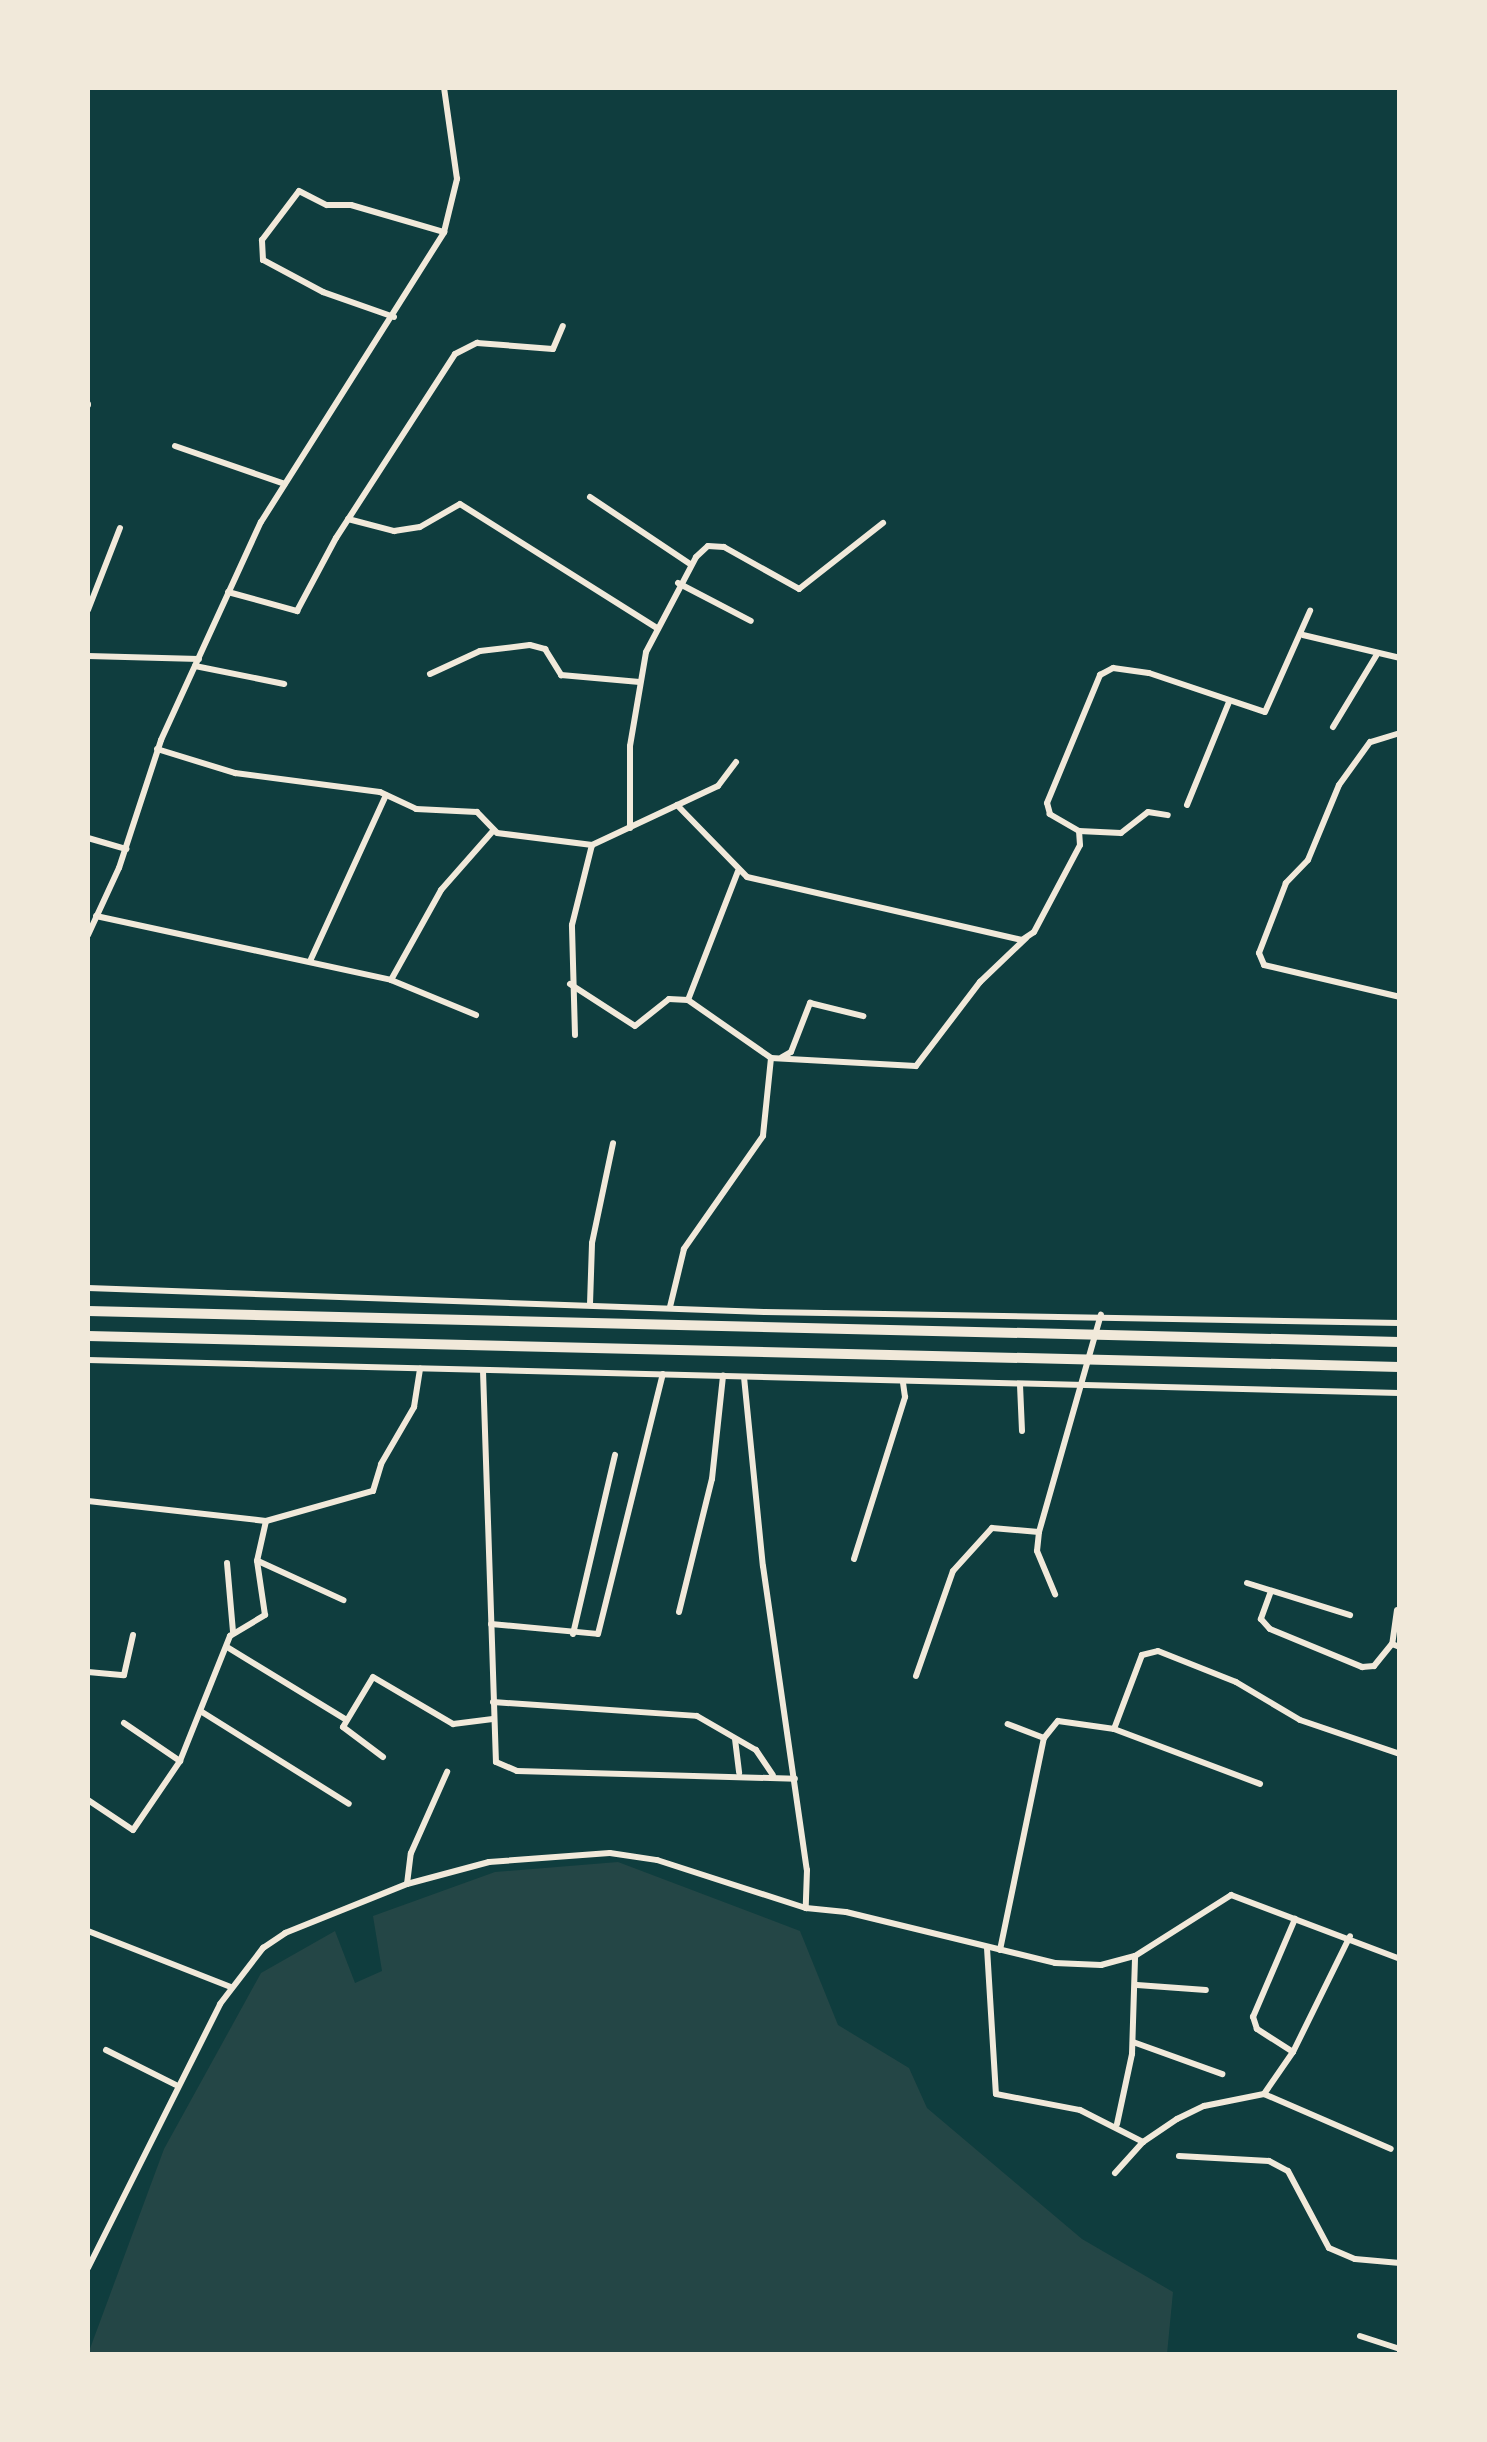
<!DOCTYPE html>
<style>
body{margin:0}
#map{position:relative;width:1487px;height:2442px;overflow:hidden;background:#0f3d3e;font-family:Montserrat,sans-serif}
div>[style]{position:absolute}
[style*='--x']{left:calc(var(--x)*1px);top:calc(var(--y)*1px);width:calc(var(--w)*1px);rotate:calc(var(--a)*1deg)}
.green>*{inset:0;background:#244646}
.minor>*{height:6px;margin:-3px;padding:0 3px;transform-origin:3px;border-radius:3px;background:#f1e9da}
.trunk>*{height:10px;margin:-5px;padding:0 5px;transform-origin:5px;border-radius:5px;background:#f1e9da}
span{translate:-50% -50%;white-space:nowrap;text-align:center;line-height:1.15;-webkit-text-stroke:10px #f1e9da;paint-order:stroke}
.frame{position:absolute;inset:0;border:90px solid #f1e9da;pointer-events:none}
</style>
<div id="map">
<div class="green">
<i style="clip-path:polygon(618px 1862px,800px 1931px,838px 2025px,909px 2068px,927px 2108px,1082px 2239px,1173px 2292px,1167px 2354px,88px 2354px,164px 2149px,261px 1973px,335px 1931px,355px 1983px,382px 1971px,373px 1916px,495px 1872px)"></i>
</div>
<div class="minor">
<i style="--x:394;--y:317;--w:75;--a:-160.6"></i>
<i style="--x:323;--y:292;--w:68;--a:-151.9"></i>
<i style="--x:263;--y:260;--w:20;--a:-93"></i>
<i style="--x:262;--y:240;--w:61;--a:-52.9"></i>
<i style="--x:299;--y:191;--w:31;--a:27"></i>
<i style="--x:327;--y:205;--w:24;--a:0"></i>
<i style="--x:351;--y:205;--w:97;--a:16.2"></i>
<i style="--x:88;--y:405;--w:1;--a:-90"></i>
<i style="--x:175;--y:446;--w:116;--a:19.1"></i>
<i style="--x:590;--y:497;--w:120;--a:33.8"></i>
<i style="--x:348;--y:519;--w:48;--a:14.6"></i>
<i style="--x:394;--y:531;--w:26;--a:-9"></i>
<i style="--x:420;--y:527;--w:46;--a:-29.9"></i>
<i style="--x:460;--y:504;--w:231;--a:32.2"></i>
<i style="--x:678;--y:583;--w:82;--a:27.5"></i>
<i style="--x:228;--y:592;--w:72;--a:15.4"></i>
<i style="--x:297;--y:611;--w:83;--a:-61.9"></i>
<i style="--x:336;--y:538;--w:219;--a:-57.1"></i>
<i style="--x:455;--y:354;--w:25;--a:-27"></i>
<i style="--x:477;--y:343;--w:76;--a:4.5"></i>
<i style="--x:553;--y:349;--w:25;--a:-67"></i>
<i style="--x:88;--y:610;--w:88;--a:-68.7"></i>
<i style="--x:1303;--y:635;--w:100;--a:13.3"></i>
<i style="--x:88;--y:656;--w:111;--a:1.5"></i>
<i style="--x:195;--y:666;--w:91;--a:11.4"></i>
<i style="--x:430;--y:674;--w:55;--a:-24.7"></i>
<i style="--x:480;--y:651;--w:50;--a:-6.8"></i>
<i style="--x:530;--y:645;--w:16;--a:15"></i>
<i style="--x:545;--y:649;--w:31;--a:58"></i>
<i style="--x:561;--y:675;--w:79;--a:5.1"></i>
<i style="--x:1333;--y:727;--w:83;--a:-58.8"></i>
<i style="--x:1400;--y:733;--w:31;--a:163"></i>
<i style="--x:1370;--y:742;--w:53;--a:125.8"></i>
<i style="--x:1339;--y:785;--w:81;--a:112.5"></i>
<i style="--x:1308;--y:860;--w:32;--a:134"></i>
<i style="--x:1286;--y:883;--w:75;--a:111.1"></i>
<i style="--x:1259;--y:953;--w:13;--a:67"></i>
<i style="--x:1264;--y:965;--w:140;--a:13.2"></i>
<i style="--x:157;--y:749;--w:82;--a:17.1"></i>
<i style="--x:235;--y:773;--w:146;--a:7.5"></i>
<i style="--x:380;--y:792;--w:40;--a:25"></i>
<i style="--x:416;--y:809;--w:61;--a:2.8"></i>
<i style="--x:477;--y:812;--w:29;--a:46"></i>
<i style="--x:497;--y:833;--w:96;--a:7.2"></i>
<i style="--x:592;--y:845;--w:139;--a:-25.1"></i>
<i style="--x:718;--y:786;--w:30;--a:-53"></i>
<i style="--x:677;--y:805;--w:100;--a:45.8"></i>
<i style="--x:747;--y:877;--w:282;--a:12.9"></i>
<i style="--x:1022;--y:940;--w:14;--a:-34"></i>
<i style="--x:1034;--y:932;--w:98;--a:-62.1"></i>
<i style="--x:1080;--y:845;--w:14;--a:-94"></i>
<i style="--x:1079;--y:831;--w:34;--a:-150"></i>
<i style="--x:1050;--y:814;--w:11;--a:-105"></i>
<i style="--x:1047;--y:803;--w:139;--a:-67.5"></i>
<i style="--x:1100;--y:675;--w:15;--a:-28"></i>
<i style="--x:1113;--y:668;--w:36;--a:8"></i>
<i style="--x:1149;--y:673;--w:122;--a:18.6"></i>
<i style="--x:1265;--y:712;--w:111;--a:-66"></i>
<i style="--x:1187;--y:805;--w:111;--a:-67.8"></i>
<i style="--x:630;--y:828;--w:82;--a:-90"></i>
<i style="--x:630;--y:746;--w:95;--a:-80.3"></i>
<i style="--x:646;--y:652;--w:107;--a:-62.2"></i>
<i style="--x:696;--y:557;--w:16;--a:-43"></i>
<i style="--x:708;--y:546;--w:16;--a:4"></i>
<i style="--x:724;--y:547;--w:86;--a:29.2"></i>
<i style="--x:799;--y:589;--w:107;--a:-38.2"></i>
<i style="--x:1079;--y:831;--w:42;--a:2.7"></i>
<i style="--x:1121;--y:833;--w:34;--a:-38"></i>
<i style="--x:1148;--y:812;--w:20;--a:9"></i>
<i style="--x:88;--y:838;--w:40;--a:16"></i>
<i style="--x:96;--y:916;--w:302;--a:12.2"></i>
<i style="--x:391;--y:980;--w:92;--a:22.4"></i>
<i style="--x:88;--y:935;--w:74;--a:-65.2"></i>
<i style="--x:119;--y:868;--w:135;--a:-71.8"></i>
<i style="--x:161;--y:740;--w:240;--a:-65.4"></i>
<i style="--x:261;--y:522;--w:343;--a:-57.7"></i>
<i style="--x:444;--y:232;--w:55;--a:-76.2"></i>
<i style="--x:457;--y:179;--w:92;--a:-98.1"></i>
<i style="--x:311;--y:959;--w:180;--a:-65.4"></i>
<i style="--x:391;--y:980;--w:103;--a:-60.9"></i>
<i style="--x:441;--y:890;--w:77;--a:-48.7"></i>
<i style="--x:570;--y:984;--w:77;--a:32.9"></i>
<i style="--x:635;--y:1026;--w:43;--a:-38.5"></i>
<i style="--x:669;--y:999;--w:19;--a:3"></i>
<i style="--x:688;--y:1000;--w:101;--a:34.9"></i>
<i style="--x:771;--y:1058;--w:78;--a:95.9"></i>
<i style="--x:763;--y:1136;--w:138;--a:125"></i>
<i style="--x:684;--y:1249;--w:60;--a:103.6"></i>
<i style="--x:688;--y:1000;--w:138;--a:-68.8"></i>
<i style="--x:575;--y:1035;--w:110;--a:-91.6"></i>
<i style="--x:572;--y:925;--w:82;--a:-76"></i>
<i style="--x:782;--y:1057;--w:10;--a:-29"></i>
<i style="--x:791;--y:1052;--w:53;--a:-68.8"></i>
<i style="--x:810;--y:1003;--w:55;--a:13.8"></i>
<i style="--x:771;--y:1058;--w:145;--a:3.2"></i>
<i style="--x:916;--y:1066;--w:106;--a:-52.7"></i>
<i style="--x:980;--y:982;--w:64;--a:-43.7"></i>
<i style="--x:88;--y:1288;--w:677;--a:2.03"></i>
<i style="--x:765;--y:1312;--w:635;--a:0.99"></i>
<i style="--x:590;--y:1304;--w:61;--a:-88.1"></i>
<i style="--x:592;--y:1243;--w:102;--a:-78.1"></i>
<i style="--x:88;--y:1360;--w:1312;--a:1.44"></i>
<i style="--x:483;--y:1371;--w:391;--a:88.1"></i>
<i style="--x:496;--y:1762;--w:23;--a:23"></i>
<i style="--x:517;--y:1771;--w:278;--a:1.6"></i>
<i style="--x:744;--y:1377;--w:190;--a:84.3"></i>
<i style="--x:763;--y:1566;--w:307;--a:81.8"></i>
<i style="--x:807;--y:1870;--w:38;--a:92"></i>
<i style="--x:806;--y:1908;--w:40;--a:5.7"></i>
<i style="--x:846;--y:1912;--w:215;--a:13.7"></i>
<i style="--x:1055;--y:1963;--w:46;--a:2.5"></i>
<i style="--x:1101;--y:1965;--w:35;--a:-15"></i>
<i style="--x:1135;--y:1956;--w:114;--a:-32.4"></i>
<i style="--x:1231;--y:1895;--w:181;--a:20.7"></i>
<i style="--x:1020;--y:1385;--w:46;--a:87.5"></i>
<i style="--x:88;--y:1501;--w:179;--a:6.4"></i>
<i style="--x:1039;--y:1532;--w:19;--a:96"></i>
<i style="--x:1037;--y:1551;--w:47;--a:67.3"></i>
<i style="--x:854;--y:1559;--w:170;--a:-72.5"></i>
<i style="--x:905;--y:1397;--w:15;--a:-98"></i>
<i style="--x:258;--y:1561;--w:94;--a:24.6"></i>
<i style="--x:227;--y:1563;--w:69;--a:85"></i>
<i style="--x:1247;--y:1583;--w:108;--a:17.3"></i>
<i style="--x:1271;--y:1591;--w:30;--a:110"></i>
<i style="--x:1261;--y:1619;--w:13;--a:48"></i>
<i style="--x:1270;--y:1629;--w:100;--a:22.4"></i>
<i style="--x:1362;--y:1667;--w:12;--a:-5"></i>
<i style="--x:1374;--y:1666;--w:28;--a:-51"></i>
<i style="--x:1397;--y:1610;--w:34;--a:98"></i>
<i style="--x:1392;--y:1644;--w:9;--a:21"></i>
<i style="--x:679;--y:1612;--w:137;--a:-76.1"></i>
<i style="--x:712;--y:1479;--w:104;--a:-83.9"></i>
<i style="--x:491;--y:1624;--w:107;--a:5.3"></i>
<i style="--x:598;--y:1634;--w:268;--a:-76"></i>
<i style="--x:573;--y:1634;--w:184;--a:-76.8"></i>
<i style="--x:227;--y:1647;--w:138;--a:31.4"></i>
<i style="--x:88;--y:1672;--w:36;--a:5"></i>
<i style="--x:124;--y:1675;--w:41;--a:-77.3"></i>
<i style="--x:916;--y:1676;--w:111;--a:-70.6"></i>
<i style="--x:953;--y:1571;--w:58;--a:-47.8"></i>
<i style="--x:992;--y:1528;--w:47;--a:4.9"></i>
<i style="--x:1039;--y:1532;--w:226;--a:-74.1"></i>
<i style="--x:493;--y:1702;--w:204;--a:3.9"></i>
<i style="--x:697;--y:1716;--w:68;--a:30"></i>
<i style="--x:756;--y:1750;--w:30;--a:56"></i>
<i style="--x:202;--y:1712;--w:173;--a:32"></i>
<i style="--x:124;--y:1723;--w:68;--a:34.2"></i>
<i style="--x:180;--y:1761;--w:135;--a:-68.2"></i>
<i style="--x:230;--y:1636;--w:41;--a:-31"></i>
<i style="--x:265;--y:1615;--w:55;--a:-98.4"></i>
<i style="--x:257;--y:1561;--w:41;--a:-77.3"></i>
<i style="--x:266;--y:1521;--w:111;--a:-15.7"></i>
<i style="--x:373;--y:1491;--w:28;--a:-73"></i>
<i style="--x:381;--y:1464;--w:66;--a:-59.9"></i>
<i style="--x:414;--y:1407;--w:39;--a:-81"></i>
<i style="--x:1114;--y:1729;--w:156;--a:20.6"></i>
<i style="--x:1044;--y:1738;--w:22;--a:-51"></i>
<i style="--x:1058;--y:1721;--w:57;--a:8.1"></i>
<i style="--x:1114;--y:1729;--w:79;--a:-69.3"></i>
<i style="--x:1142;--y:1655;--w:16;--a:-14"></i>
<i style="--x:1158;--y:1651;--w:84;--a:21.7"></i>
<i style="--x:1236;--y:1682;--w:74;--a:30.7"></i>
<i style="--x:1300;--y:1720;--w:106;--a:18.8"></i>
<i style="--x:735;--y:1739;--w:34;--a:83"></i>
<i style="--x:383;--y:1757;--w:50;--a:-143.1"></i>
<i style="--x:343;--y:1727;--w:58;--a:-59"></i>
<i style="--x:373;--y:1677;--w:93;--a:30.4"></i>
<i style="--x:453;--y:1724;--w:40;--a:-7.1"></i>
<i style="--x:88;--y:1800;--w:54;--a:33.7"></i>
<i style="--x:133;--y:1830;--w:83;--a:-55.7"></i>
<i style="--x:407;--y:1884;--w:31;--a:-83"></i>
<i style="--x:411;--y:1853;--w:89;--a:-66"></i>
<i style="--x:88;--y:1931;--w:154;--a:21.4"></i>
<i style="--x:987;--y:1948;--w:146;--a:86.5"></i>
<i style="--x:996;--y:2094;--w:86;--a:10.8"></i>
<i style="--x:1080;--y:2110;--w:71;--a:26.9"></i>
<i style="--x:1000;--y:1950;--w:217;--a:-78.3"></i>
<i style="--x:1044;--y:1738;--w:39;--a:-159"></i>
<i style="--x:1137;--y:1985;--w:69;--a:4.1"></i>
<i style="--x:1133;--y:2042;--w:95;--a:19.8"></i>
<i style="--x:106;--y:2050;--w:78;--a:26.6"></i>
<i style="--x:1293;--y:2052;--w:43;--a:-147.4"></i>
<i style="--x:1257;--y:2029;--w:13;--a:-108"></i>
<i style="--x:1253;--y:2017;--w:107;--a:-66.8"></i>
<i style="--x:1264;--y:2094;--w:138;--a:23.4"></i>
<i style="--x:1117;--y:2124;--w:72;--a:-77.9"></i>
<i style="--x:1132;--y:2054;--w:98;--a:-88.2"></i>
<i style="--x:1179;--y:2156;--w:90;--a:3.2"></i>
<i style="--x:1269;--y:2161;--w:21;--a:28"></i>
<i style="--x:1288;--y:2171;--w:87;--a:62"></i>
<i style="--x:1329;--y:2248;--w:28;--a:23"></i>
<i style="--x:1355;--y:2259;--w:45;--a:5.1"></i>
<i style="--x:1115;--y:2173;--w:42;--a:-47.9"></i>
<i style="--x:1143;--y:2142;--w:41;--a:-34.1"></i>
<i style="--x:1177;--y:2119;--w:30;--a:-26"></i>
<i style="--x:1204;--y:2106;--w:61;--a:-11.3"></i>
<i style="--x:1264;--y:2094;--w:51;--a:-55.4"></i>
<i style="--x:1293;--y:2052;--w:129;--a:-63.8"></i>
<i style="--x:88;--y:2268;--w:295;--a:-63.4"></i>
<i style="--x:220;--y:2004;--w:71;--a:-52.5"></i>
<i style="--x:263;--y:1948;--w:27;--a:-34"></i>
<i style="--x:285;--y:1933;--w:131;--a:-21.9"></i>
<i style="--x:407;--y:1884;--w:85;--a:-15"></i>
<i style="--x:489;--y:1862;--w:121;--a:-4.3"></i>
<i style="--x:610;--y:1853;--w:48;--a:8.5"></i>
<i style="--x:657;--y:1860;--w:157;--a:17.9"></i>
<i style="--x:1360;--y:2336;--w:42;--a:18"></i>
</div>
<div class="trunk">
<i style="--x:88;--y:1311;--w:1312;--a:1.35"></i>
<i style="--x:88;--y:1336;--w:1312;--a:1.35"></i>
</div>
<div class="frame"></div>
</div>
